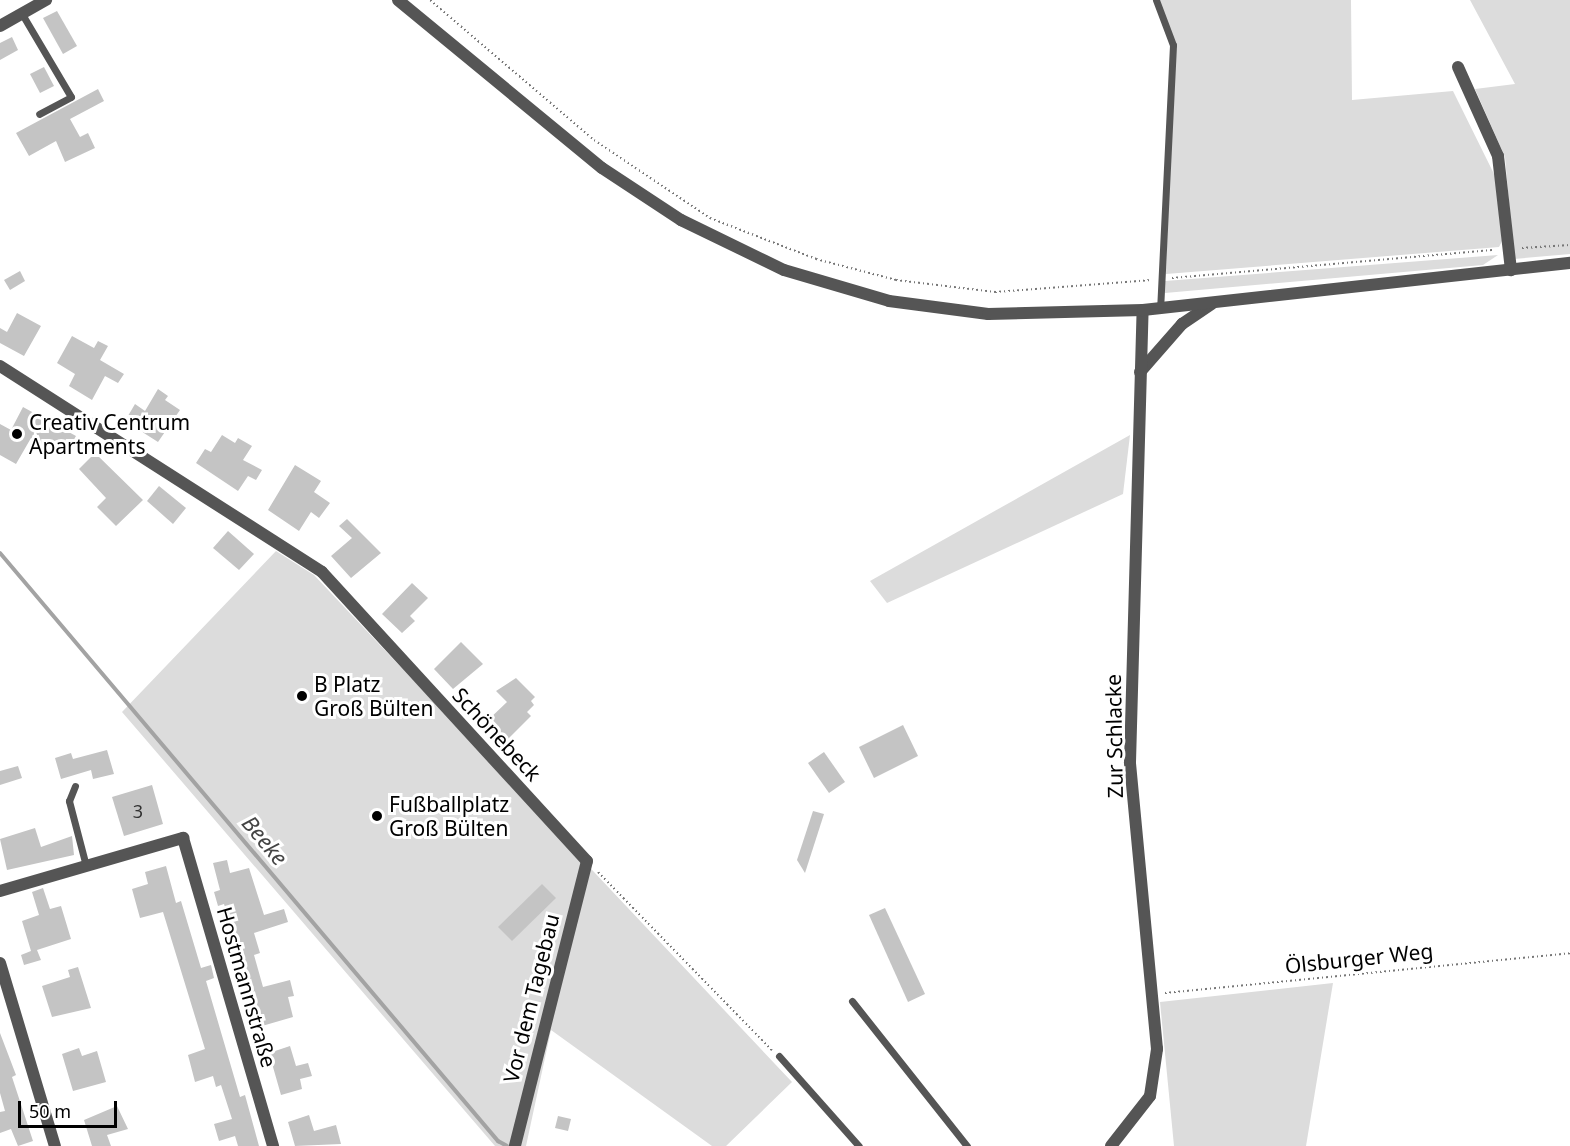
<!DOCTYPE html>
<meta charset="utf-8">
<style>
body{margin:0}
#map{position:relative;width:1570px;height:1146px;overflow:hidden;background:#fff;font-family:"Noto Sans",sans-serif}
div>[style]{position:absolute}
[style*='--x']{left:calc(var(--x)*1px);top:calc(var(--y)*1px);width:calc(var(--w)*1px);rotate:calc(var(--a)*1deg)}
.green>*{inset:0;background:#dcdcdc}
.stream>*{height:4px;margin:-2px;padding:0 2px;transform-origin:2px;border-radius:2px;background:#a3a3a3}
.building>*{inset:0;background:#c4c4c4}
.path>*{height:2px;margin-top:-1px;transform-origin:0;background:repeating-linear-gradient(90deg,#777 0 1.5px,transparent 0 4.5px)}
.service>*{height:7px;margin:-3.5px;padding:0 3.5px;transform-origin:3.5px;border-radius:3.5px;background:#555}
.minor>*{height:12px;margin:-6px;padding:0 6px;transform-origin:6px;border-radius:6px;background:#555}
.tertiary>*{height:12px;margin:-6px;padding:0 6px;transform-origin:6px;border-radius:6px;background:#555}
.dots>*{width:16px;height:16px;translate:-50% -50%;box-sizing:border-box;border:3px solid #fff;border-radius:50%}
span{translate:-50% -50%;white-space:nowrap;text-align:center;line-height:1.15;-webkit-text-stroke:6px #fff;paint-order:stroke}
.number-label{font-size:18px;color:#313131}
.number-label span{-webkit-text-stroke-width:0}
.poi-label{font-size:21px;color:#000}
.left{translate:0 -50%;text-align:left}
.street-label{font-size:21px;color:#000}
.water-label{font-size:22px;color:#444;font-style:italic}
.scale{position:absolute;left:18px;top:1101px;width:99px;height:27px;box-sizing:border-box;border:3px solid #000;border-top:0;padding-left:8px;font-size:18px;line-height:21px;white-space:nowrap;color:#000;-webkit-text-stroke:4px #fff;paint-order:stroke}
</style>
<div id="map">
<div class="green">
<i style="clip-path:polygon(1158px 0,1351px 0,1352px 100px,1453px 91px,1495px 176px,1502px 241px,1499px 247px,1166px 274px,1174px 38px)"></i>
<i style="clip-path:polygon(1470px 0,1570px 0,1570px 254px,1514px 259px,1505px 157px,1475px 89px,1515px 84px)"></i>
<i style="clip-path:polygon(1498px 255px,1483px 265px,1165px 293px,1165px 281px)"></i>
<i style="clip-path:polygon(1130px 435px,1123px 494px,887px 603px,870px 581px)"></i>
<i style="clip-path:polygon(276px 551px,314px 575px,792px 1082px,726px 1146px,712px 1146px,551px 1030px,526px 1146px,495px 1146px,122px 712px)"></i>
<i style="clip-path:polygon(1333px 983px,1306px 1146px,1174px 1146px,1160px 1002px)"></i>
</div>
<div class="stream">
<i style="--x:0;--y:553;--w:771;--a:49.74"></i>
<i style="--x:498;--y:1141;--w:10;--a:29"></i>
</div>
<div class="building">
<i style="clip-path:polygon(57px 11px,77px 46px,63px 54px,43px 18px)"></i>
<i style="clip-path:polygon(12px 37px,18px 50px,0 60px,0 43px)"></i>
<i style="clip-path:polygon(44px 67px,54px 86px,40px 93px,30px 74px)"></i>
<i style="clip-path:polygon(98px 89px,104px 101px,70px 119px,80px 137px,88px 133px,95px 148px,65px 162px,56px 141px,29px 156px,16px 133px)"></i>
<i style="clip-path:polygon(20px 271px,25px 281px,10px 290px,4px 280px)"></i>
<i style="clip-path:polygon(17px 313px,41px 326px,24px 356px,0 343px,0 328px,7px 332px)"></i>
<i style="clip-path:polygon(72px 336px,94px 348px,98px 341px,108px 346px,100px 360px,124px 374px,118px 383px,105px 376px,92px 400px,69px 386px,75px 374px,57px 363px)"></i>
<i style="clip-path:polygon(158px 389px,168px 396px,165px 400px,180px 410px,158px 442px,125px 421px,135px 404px,145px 411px)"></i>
<i style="clip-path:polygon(23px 407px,76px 436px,64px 457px,31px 438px,16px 464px,0 455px,0 424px,11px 430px)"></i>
<i style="clip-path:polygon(222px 435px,235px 443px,238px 438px,252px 446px,243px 460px,262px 470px,256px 480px,248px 476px,238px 491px,196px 463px,205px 449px,211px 452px)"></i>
<i style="clip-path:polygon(95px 453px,143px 500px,116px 526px,97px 507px,106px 498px,79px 469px)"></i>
<i style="clip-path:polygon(295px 465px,321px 481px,314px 492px,330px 503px,319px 518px,311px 512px,299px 531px,268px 510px)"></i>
<i style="clip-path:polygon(159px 486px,186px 508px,173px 524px,147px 501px)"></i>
<i style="clip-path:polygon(347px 519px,381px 553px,351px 578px,331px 556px,352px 538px,339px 526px)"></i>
<i style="clip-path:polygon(228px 531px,254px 554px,239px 570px,213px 548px)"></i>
<i style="clip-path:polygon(412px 583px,428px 598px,410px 616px,415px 621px,402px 633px,382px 614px)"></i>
<i style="clip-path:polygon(461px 642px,483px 664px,453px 689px,434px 669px)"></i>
<i style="clip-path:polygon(516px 678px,535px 697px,531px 701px,534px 705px,527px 712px,531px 716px,505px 742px,486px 722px,507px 702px,496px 691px)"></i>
<i style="clip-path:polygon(903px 725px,918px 756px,874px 778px,859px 747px)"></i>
<i style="clip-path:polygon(107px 750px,114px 774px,93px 779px,91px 770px,61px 779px,55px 758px,71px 753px,73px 759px)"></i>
<i style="clip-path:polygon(824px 752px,845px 782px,829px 793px,808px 763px)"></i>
<i style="clip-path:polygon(18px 766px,22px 778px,0 785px,0 771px)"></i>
<i style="clip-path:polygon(152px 785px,163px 824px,124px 836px,112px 797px)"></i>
<i style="clip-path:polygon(813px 811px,824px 814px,805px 873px,797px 860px)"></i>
<i style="clip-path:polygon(35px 828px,41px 847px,72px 836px,74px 855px,7px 870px,0 839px)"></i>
<i style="clip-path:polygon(227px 860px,230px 873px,249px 868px,264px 915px,284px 909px,288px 922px,254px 933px,260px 953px,254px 955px,263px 987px,290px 980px,294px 996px,288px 997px,293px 1017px,262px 1026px,224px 904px,218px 906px,214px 892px,220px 890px,213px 863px)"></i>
<i style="clip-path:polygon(166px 866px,176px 903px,181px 901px,201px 968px,211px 965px,214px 978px,206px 981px,240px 1097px,245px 1095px,259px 1146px,238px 1146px,235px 1136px,219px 1141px,214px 1124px,232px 1119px,221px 1085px,216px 1087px,213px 1076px,195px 1082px,188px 1055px,205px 1049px,163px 912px,140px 918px,132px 889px,148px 884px,145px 872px)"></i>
<i style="clip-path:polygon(542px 884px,556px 898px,512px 941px,498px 927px)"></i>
<i style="clip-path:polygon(43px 888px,50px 909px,61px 906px,71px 939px,37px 950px,41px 960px,24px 965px,21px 955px,31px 951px,22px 921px,39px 915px,32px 892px)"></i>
<i style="clip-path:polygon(885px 908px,925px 994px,908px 1002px,869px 915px)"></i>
<i style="clip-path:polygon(78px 967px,91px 1008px,52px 1017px,42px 986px,70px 977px,68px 970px)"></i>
<i style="clip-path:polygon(0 1033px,16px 1075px,12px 1077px,33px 1141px,18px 1146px,11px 1129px,0 1133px,0 1112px,5px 1111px,0 1093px)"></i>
<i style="clip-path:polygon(290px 1046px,296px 1066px,308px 1063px,312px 1076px,300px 1079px,302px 1089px,281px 1095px,269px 1053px)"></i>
<i style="clip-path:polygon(79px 1048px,82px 1056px,97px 1051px,106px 1082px,73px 1091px,62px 1054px)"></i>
<i style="clip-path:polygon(117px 1106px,128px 1129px,107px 1135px,111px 1146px,92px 1146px,84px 1120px)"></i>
<i style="clip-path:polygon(309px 1115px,314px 1131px,336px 1125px,341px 1144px,295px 1146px,288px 1122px)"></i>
<i style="clip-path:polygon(558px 1116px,571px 1119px,568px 1131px,555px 1128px)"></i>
</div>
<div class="path">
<i style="--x:430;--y:0;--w:216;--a:40.5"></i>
<i style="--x:594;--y:140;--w:140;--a:33.9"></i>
<i style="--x:710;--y:218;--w:114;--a:21.1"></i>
<i style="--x:816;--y:259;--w:83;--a:14.7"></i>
<i style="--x:896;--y:280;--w:100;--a:6.9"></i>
<i style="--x:995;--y:292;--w:157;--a:-4.4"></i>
<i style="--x:1522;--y:248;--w:48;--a:-3.6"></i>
<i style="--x:1172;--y:278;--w:324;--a:-5"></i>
<i style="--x:598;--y:872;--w:249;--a:45.7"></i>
<i style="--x:1165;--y:993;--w:407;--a:-5.6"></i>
</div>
<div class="service">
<i style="--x:1156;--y:0;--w:48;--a:69.3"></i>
<i style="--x:1173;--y:45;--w:263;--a:92.8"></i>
<i style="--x:22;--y:14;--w:96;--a:59.4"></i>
<i style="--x:71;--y:97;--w:36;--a:152"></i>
<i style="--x:75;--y:786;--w:16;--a:112"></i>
<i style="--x:69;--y:801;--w:67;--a:75.3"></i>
<i style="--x:852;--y:1001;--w:185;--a:51.6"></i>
<i style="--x:779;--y:1056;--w:120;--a:48.4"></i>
</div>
<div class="minor">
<i style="--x:0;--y:26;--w:53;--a:-29.5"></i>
<i style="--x:1458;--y:67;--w:98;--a:65.8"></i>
<i style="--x:1498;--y:156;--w:115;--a:83.5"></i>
<i style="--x:0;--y:366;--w:382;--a:32.6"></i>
<i style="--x:322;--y:572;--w:392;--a:47.5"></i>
<i style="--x:587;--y:861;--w:294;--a:104.2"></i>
<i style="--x:1140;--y:372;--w:64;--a:-48.8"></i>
<i style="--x:1182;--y:324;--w:36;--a:-34"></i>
<i style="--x:0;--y:891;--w:191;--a:-16.2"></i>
<i style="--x:183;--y:838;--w:321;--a:73.7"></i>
<i style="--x:0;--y:963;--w:191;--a:73.3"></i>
<i style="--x:1111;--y:1146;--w:63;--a:-52"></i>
<i style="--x:1150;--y:1096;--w:48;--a:-81.5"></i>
<i style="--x:1157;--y:1049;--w:288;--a:-95.4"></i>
<i style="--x:1130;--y:762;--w:452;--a:-88.4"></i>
</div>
<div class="tertiary">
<i style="--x:398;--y:0;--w:264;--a:39.5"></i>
<i style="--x:602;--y:168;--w:95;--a:33.4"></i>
<i style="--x:681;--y:220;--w:114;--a:25.9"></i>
<i style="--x:784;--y:270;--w:109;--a:16.4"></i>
<i style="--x:889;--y:301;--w:100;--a:7.5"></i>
<i style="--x:988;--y:314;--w:155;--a:-1.5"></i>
<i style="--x:1143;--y:310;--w:430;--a:-6.3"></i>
</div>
<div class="dots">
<i style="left:17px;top:434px;background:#000"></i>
<i style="left:302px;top:696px;background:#000"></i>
<i style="left:377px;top:816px;background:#000"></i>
</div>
<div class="number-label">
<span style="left:138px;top:811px">3</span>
</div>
<div class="poi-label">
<span class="left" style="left:29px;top:434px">Creativ Centrum<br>Apartments</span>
<span class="left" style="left:314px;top:696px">B Platz<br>Groß Bülten</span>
<span class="left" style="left:389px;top:816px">Fußballplatz<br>Groß Bülten</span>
</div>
<div class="street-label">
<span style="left:497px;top:734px;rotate:47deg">Schönebeck</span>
<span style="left:1114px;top:736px;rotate:-91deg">Zur Schlacke</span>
<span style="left:1359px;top:958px;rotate:-6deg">Ölsburger Weg</span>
<span style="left:247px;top:987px;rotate:74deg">Hostmannstraße</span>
<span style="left:531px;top:998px;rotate:-76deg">Vor dem Tagebau</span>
</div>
<div class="water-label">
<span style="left:265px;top:840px;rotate:50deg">Beeke</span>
</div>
<div class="scale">50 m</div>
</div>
